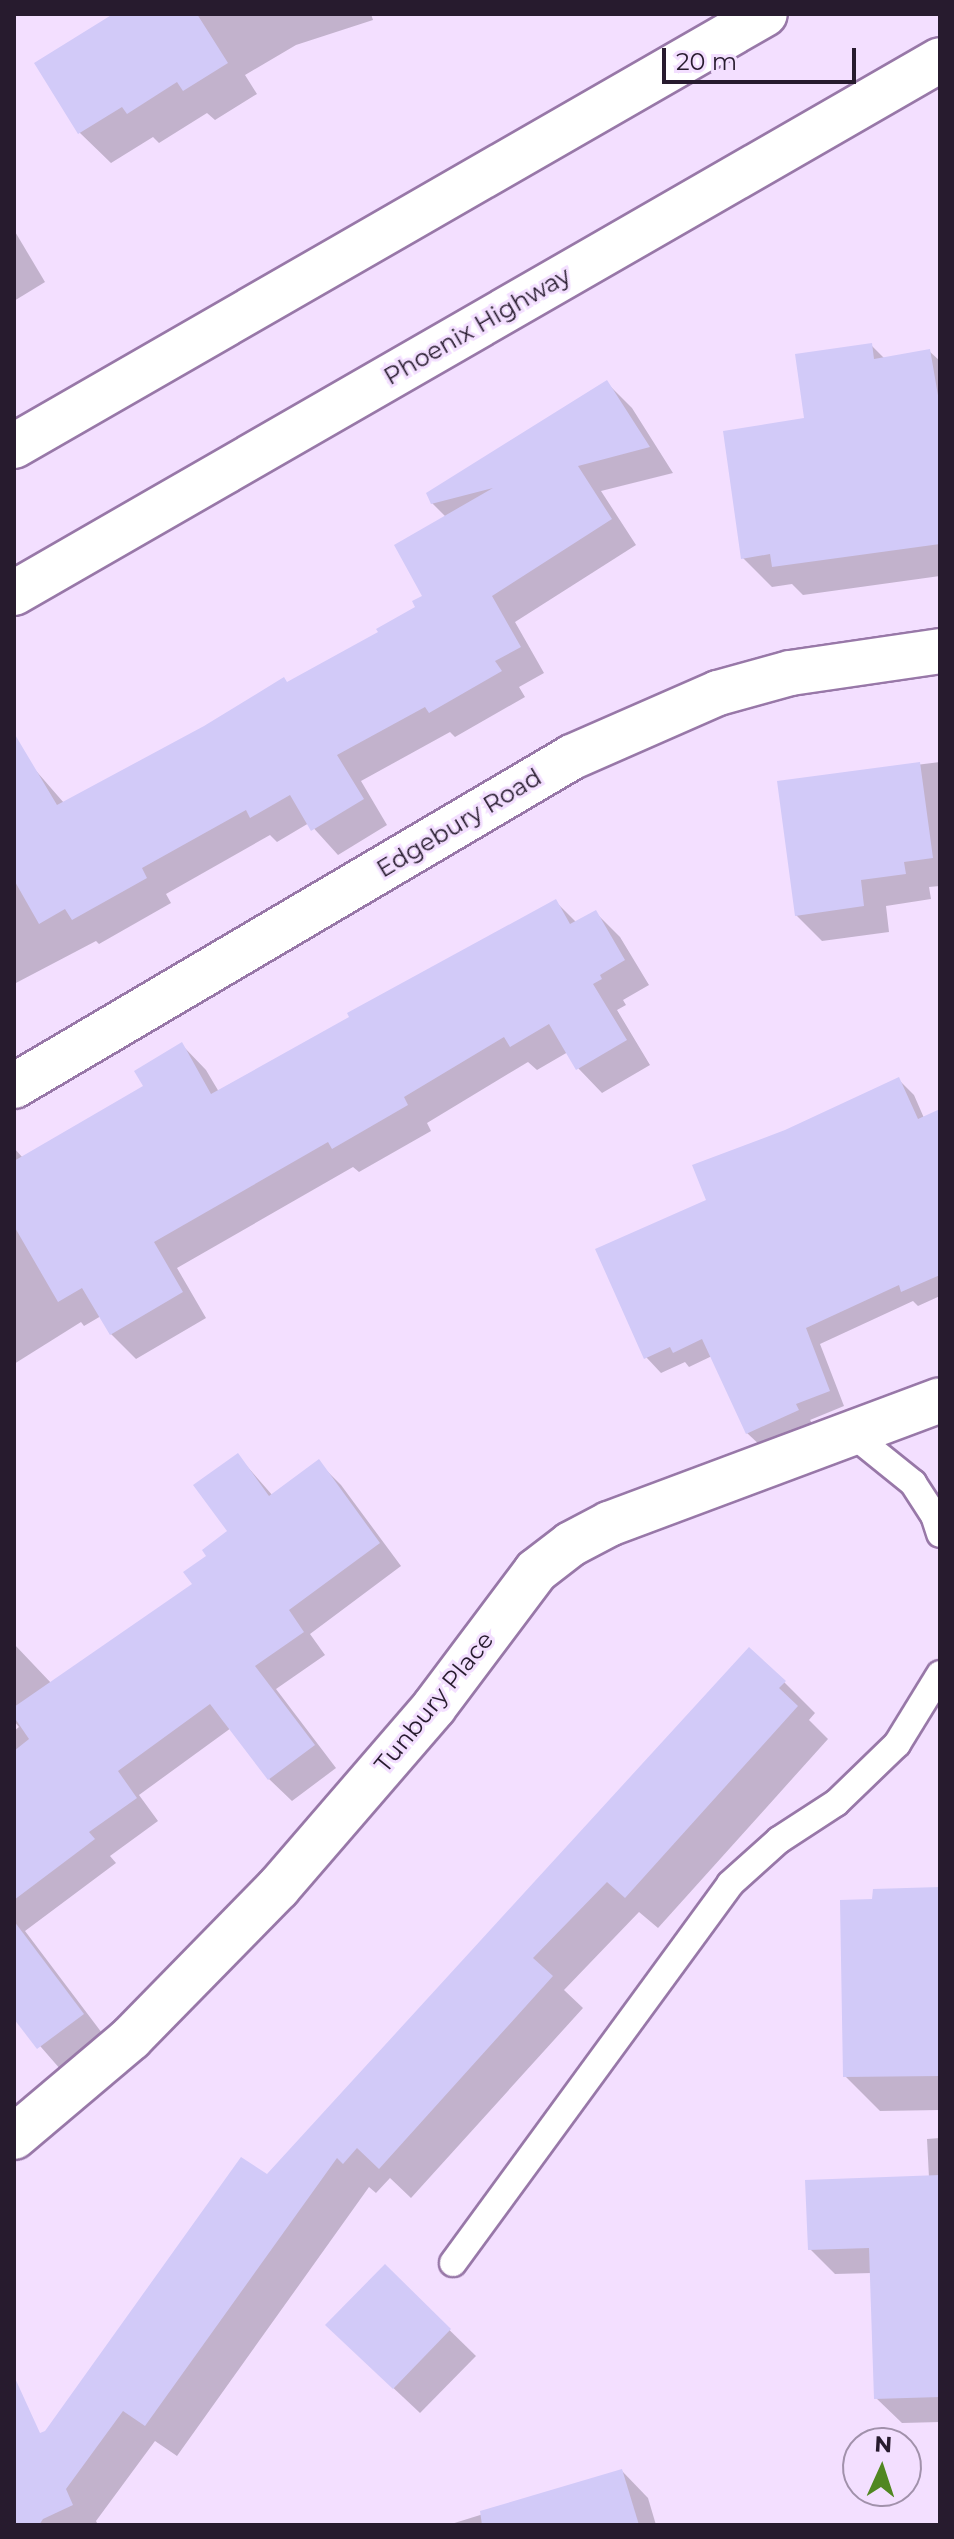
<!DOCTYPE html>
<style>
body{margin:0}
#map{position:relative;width:954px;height:2539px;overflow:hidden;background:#f3dfff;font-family:Montserrat,sans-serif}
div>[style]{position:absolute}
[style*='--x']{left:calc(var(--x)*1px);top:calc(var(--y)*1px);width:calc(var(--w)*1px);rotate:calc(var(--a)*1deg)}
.shadow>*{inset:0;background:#0003}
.building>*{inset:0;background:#d2caf8}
.roads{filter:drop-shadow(2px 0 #9878a8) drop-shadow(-2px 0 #9878a8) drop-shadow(0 2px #9878a8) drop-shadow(0 -2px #9878a8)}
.service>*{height:26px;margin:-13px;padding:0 13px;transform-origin:13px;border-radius:13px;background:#fff}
.minor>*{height:44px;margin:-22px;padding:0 22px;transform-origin:22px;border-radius:22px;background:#fff}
.secondary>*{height:44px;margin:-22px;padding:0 22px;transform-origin:22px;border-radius:22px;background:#fff}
span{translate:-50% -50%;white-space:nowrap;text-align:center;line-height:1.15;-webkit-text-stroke:6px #f3dfff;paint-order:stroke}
.street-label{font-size:24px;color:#271b2e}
.frame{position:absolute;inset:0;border:16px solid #271b2e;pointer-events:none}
.north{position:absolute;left:842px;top:2427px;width:80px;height:80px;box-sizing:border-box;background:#f3dfff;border:2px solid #a191ab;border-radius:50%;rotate:3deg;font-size:22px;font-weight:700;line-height:32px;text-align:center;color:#271b2e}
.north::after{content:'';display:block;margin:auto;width:28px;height:36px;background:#518721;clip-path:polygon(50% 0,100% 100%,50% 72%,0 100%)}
.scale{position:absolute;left:662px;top:48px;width:194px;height:36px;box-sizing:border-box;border:4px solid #271b2e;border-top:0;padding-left:10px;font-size:24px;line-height:28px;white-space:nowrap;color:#271b2e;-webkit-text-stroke:6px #f3dfff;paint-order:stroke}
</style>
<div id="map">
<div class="shadow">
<i style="clip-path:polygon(142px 14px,371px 14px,373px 20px,296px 45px,245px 75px,257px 94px,215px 120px,207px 113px,159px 143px,153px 137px,111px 163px,80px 133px,37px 63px)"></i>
<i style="clip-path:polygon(14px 230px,45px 282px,14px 301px)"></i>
<i style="clip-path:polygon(871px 345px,885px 359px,929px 351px,940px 361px,940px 576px,803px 595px,792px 584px,772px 587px,743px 558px,806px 420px)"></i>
<i style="clip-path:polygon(607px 383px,632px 408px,673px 473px,601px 491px,636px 545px,515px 622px,544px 673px,519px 687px,525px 697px,455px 737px,450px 732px,361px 781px,387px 825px,338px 855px,309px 823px,277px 842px,270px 835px,166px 894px,171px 903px,99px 944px,96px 941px,14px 984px,14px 775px,31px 765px,64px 803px,381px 633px,418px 608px,425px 596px,446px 517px,432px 503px)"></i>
<i style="clip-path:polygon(940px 762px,940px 886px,929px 887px,931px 899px,886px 906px,889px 932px,822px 941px,796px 915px,779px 782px)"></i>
<i style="clip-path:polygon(555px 901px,577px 923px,595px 912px,620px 937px,649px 985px,623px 1000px,626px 1005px,617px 1010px,650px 1065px,602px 1093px,578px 1068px,568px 1052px,537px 1070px,528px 1062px,427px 1123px,431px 1131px,359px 1172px,353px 1167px,177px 1268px,206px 1318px,136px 1359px,111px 1334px,101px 1316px,84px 1326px,81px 1322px,14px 1364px,14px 1148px,23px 1158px,145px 1087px,182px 1045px,206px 1070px,219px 1092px)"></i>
<i style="clip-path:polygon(899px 1080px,914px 1095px,924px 1118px,940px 1111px,940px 1296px,918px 1306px,913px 1301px,820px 1344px,844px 1406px,810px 1420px,813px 1425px,763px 1448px,747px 1433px,712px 1356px,689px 1367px,685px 1362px,661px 1373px,646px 1357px,708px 1201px,786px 1132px)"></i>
<i style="clip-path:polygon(238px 1456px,273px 1496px,318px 1462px,341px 1485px,401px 1566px,310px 1634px,325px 1655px,276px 1689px,336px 1768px,292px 1801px,269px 1779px,231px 1728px,139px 1795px,158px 1821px,110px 1856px,116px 1863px,25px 1931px,105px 2037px,61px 2070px,14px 2016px,14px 1731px,19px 1727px,14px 1721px,14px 1644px,52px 1684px,194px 1584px,209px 1557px,229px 1531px)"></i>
<i style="clip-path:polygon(784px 1682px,815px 1713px,809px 1720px,828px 1739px,658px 1928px,639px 1912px,564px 1990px,583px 2008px,411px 2198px,390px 2178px,376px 2193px,369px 2187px,177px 2456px,155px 2441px,96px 2521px,98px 2525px,14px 2525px,14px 2447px,47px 2432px,267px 2177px)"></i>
<i style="clip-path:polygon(940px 1889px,940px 2110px,880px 2111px,845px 2076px,874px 1901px)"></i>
<i style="clip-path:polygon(940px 2138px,940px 2422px,902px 2423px,876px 2398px,872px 2273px,835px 2274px,810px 2249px,929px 2178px,927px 2139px)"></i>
<i style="clip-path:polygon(385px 2267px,476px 2356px,420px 2413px,354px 2351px)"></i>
<i style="clip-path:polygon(622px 2471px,648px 2498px,656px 2525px,448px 2525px)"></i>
</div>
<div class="building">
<i style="clip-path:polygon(113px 14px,197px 14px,228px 63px,183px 91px,177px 82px,127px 114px,122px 107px,78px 134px,34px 63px)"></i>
<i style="clip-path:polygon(872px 343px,874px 359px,930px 349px,940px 407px,940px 544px,772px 567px,770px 554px,741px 559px,723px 431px,804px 418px,795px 354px)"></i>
<i style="clip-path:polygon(607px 380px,650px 447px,578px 466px,612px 519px,492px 596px,521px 647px,495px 661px,502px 671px,429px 713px,425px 707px,337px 755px,364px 799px,311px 831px,290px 795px,250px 818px,246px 810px,142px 868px,147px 878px,72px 920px,65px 909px,39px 924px,14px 880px,14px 733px,57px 805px,204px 726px,284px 677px,287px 682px,378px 632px,376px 629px,415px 607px,412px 601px,422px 596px,394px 545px,493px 488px,431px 504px,426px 493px)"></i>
<i style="clip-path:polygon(920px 762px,933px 858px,904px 862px,906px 874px,861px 880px,864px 906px,795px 916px,777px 781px)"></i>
<i style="clip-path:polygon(556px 899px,570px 924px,596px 910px,625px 960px,600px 975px,602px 979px,593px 984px,627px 1040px,576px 1070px,549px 1024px,510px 1047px,504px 1037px,404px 1097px,408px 1105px,332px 1149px,328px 1142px,154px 1242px,183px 1292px,110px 1335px,82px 1288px,58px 1302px,14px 1226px,14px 1161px,143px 1086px,134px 1071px,182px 1042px,211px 1094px,349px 1017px,347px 1013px)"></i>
<i style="clip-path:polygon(899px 1077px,918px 1119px,940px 1109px,940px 1275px,901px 1292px,899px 1285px,806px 1328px,830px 1391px,796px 1404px,799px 1410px,746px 1434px,702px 1339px,673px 1353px,670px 1347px,644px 1359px,595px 1249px,706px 1200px,692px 1165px,785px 1130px)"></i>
<i style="clip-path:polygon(238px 1453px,269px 1496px,319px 1459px,380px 1543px,289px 1610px,304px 1632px,255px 1666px,315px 1745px,268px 1780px,210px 1704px,118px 1771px,137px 1798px,89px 1832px,95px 1839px,14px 1900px,14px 1751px,29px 1739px,14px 1717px,14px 1707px,192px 1584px,183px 1572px,206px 1556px,202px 1550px,227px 1531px,193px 1485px)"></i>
<i style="clip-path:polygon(749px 1647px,786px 1681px,779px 1688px,798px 1706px,625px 1898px,607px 1882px,533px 1958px,553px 1976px,379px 2169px,357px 2148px,343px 2164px,337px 2158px,145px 2426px,123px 2411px,66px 2489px,73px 2505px,43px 2519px,39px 2525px,14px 2525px,14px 2376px,40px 2433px,45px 2431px,241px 2157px,267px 2174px)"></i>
<i style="clip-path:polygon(940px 1887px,940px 2076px,843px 2077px,840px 1900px,872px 1899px,873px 1889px)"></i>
<i style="clip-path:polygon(14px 1921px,84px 2014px,37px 2049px,14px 2019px)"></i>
<i style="clip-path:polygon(940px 2175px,940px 2397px,874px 2399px,869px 2248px,808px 2250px,805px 2180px)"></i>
<i style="clip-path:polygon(385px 2264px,451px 2329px,393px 2389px,325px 2325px)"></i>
<i style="clip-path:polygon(622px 2469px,639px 2525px,482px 2525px,480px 2511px)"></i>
</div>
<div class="roads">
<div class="service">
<i style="--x:851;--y:1433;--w:80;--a:38.9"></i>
<i style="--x:913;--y:1483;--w:38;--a:57"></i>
<i style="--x:934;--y:1515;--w:20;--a:72"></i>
<i style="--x:453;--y:2263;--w:469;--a:-53.8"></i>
<i style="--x:730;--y:1884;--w:66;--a:-41.9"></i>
<i style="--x:779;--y:1840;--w:68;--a:-33"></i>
<i style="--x:836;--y:1803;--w:85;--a:-44"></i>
<i style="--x:897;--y:1744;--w:82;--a:-58.4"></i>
</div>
<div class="minor">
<i style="--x:14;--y:1086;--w:648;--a:-30.52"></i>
<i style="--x:572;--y:757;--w:159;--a:-23.7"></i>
<i style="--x:718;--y:693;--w:75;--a:-15.5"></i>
<i style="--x:790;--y:673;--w:152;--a:-8.3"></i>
<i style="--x:14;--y:2137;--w:153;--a:-40.2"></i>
<i style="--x:131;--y:2038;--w:210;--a:-45.6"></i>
<i style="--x:278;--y:1888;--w:239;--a:-49.2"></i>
<i style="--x:434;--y:1707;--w:170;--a:-53.1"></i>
<i style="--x:536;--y:1571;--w:44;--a:-37.6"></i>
<i style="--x:571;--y:1544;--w:43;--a:-27.8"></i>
<i style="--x:609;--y:1524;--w:353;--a:-20.5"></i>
</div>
<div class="secondary">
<i style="--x:14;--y:446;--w:866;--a:-29.91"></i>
<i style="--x:14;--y:593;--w:1068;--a:-29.92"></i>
</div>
</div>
<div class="street-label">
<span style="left:477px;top:326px;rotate:-30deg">Phoenix Highway</span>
<span style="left:459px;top:823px;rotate:-31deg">Edgebury Road</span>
<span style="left:434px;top:1702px;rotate:-51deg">Tunbury Place</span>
</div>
<div class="frame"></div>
<div class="north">N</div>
<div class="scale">20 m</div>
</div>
